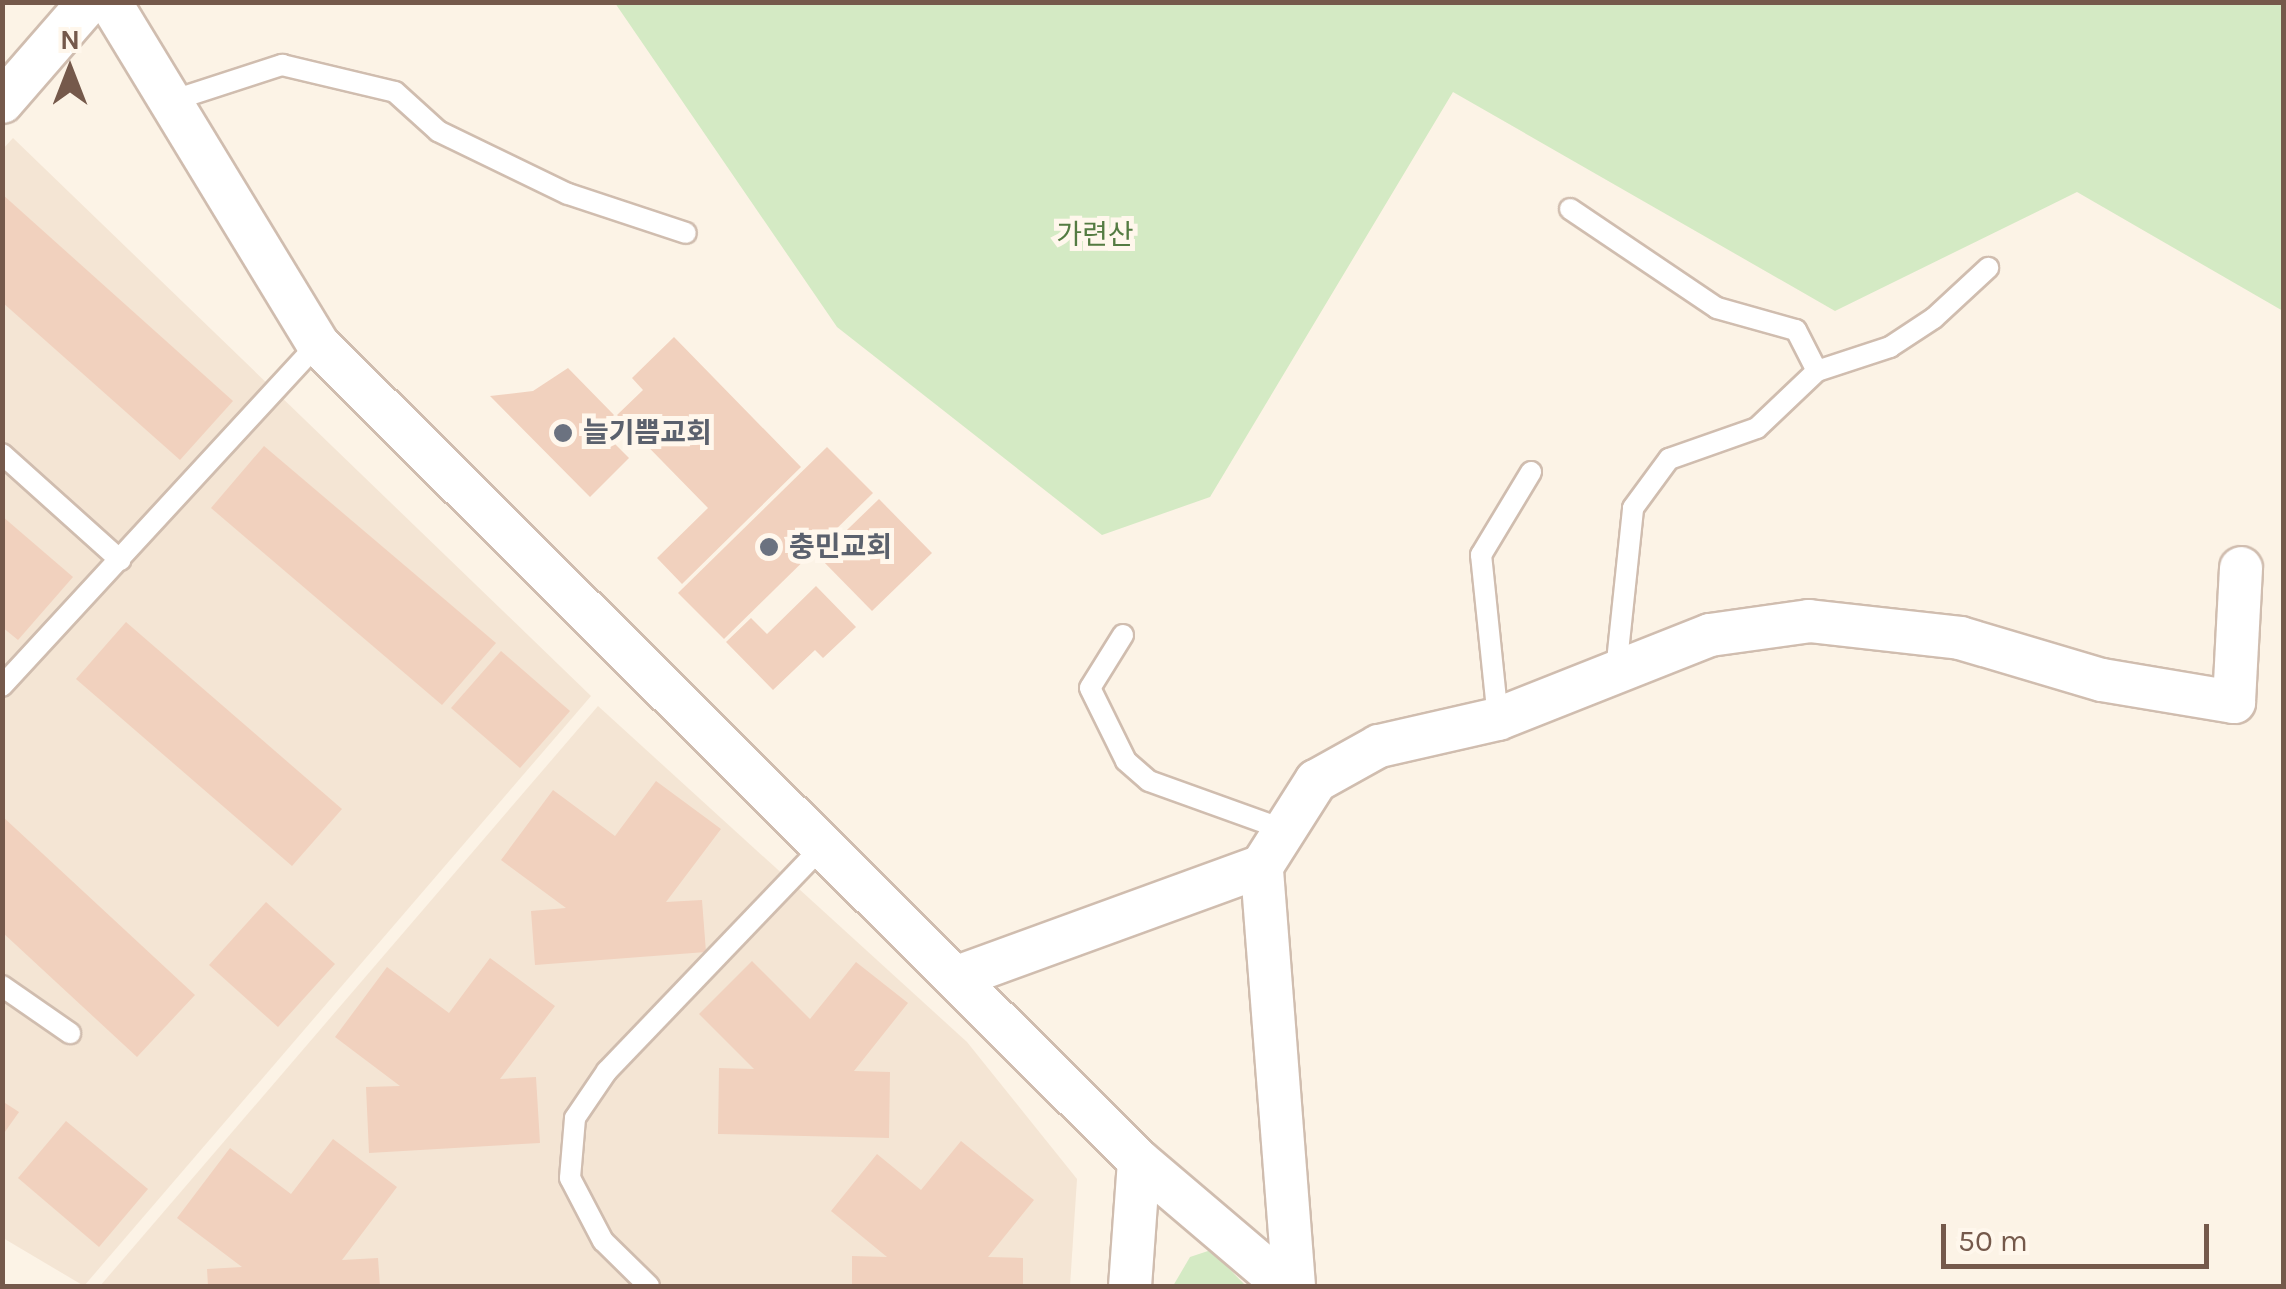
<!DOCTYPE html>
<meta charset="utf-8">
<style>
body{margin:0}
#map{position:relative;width:2286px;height:1289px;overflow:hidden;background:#fcf3e6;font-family:Karla,"Noto Sans KR",sans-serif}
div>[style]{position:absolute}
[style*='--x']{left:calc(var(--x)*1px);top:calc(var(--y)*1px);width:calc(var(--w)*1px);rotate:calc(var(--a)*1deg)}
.residential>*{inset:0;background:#f4e5d4}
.green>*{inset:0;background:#d4eac4}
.building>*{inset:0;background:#f1d1be}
.roads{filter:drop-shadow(2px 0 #d0bdaf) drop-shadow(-2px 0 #d0bdaf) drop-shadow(0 2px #d0bdaf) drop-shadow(0 -2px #d0bdaf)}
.service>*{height:20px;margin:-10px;padding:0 10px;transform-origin:10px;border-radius:10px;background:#fff}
.minor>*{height:42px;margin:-21px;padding:0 21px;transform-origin:21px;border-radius:21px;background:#fff}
.dots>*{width:28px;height:28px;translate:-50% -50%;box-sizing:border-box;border:5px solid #fff7ec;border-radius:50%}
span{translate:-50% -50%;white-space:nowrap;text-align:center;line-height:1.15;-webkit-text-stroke:10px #fff7ec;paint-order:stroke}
.park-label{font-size:28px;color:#547b42}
.worship-label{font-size:28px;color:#5b616d;font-weight:700}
.left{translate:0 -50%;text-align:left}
.frame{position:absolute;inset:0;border:5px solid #75594b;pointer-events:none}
.north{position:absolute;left:20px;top:20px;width:100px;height:100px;-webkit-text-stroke:8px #fff7ec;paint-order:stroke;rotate:0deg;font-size:28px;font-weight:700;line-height:40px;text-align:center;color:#75594b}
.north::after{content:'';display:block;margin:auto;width:35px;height:45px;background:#75594b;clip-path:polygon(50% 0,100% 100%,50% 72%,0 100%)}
.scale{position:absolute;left:1941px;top:1224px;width:268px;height:45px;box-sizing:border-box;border:5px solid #75594b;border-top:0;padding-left:12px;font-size:30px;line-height:35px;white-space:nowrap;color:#75594b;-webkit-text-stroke:8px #fff7ec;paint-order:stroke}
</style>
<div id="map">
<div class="residential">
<i style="clip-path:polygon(13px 138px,591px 696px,84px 1286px,3px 1238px,2px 150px)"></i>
<i style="clip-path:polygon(598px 706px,967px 1042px,1077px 1179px,1070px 1286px,100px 1286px)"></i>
</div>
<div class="green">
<i style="clip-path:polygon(615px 3px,2283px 3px,2283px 311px,2077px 192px,1835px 311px,1453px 92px,1210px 497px,1102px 535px,837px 327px)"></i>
<i style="clip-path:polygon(1211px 1250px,1246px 1286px,1173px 1286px,1190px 1257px)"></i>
</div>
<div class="building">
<i style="clip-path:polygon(2px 194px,233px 401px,180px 460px,2px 302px)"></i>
<i style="clip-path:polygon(674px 337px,801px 467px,682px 584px,657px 558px,708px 508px,617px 415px,643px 390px,632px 378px)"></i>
<i style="clip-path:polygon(568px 368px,614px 415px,600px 429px,629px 458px,590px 497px,490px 396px,533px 391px)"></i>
<i style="clip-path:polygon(264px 446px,496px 643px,442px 705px,211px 508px)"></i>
<i style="clip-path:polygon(827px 447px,873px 493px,724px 639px,678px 593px)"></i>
<i style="clip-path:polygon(879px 499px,932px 553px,872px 611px,819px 557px)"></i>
<i style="clip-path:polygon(2px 516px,73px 577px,18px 640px,2px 627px)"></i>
<i style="clip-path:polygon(816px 586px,856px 627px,823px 658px,815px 650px,773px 690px,726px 642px,751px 618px,767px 634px)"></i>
<i style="clip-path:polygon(126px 622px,342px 809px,292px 866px,76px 679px)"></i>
<i style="clip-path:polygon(501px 651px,570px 711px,520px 768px,451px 708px)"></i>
<i style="clip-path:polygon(656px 781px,721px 829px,666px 902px,702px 900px,706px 952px,535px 965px,531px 911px,566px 908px,501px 860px,553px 790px,615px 836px)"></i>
<i style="clip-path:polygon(2px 816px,195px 995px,137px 1057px,2px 932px)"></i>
<i style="clip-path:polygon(266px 902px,335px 964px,278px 1027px,209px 965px)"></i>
<i style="clip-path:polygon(490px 958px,555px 1006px,500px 1079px,536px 1077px,540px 1143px,369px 1153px,366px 1087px,400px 1086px,335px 1037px,387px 967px,449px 1013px)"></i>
<i style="clip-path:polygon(752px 961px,810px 1019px,856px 962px,908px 1003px,854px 1071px,890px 1072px,889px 1138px,718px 1134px,719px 1068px,754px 1069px,699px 1014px)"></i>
<i style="clip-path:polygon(2px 1101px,19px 1112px,2px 1136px)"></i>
<i style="clip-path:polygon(66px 1121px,148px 1189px,99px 1247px,18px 1178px)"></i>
<i style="clip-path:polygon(333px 1139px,397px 1187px,342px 1260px,378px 1258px,380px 1286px,208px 1286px,207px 1269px,242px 1267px,177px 1218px,230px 1148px,291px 1194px)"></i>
<i style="clip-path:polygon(961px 1141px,1034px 1200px,988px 1257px,1023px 1258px,1023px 1286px,852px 1286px,852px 1256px,887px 1257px,831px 1211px,877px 1154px,921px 1190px)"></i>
</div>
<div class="roads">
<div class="service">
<i style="--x:174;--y:100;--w:114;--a:-18"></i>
<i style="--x:282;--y:65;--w:116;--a:13.4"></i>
<i style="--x:395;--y:92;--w:58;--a:42.2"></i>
<i style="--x:438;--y:131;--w:144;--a:25.9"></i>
<i style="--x:568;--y:194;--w:124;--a:18.3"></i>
<i style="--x:1570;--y:209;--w:177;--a:34"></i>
<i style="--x:1717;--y:308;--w:82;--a:15.6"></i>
<i style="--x:1796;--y:330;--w:46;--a:62.9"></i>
<i style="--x:2;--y:454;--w:159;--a:41.9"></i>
<i style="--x:1123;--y:635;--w:62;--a:121.9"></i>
<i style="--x:1090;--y:688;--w:81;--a:63.7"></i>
<i style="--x:1126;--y:761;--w:30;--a:41"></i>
<i style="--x:1149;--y:781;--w:141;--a:19.8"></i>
<i style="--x:1616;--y:671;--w:164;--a:-84"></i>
<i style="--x:1633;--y:508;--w:61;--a:-53.7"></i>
<i style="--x:1669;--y:459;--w:93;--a:-19.4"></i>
<i style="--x:1757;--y:428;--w:83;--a:-43.5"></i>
<i style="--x:1817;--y:371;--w:77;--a:-18.2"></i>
<i style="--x:1890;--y:347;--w:53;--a:-33.4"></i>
<i style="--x:1934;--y:318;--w:74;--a:-42.8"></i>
<i style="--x:2;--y:686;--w:466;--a:-47.3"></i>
<i style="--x:1498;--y:719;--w:165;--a:-95.9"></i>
<i style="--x:1481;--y:555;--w:97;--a:-58.9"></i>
<i style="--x:2;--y:986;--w:83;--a:34.7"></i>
<i style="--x:649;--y:1286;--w:64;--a:-135.6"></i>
<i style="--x:603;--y:1241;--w:71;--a:-117.6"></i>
<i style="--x:570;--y:1178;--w:60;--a:-85.2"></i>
<i style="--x:575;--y:1118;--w:57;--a:-55.8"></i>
<i style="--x:607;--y:1071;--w:309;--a:-46.2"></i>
</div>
<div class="minor">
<i style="--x:110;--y:2;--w:400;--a:58.7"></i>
<i style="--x:318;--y:344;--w:1158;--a:44.86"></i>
<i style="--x:1139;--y:1161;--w:125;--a:94.1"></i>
<i style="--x:2;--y:102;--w:133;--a:-49"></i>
<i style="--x:960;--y:976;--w:321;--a:-20"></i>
<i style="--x:1139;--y:1161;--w:193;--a:40.4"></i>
<i style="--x:1294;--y:1286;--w:421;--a:-94.4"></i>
<i style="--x:1262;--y:866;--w:101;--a:-57.6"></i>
<i style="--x:1316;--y:781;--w:72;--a:-29.1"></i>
<i style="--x:1379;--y:746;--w:122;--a:-12.8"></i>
<i style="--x:1498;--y:719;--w:228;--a:-21.6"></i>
<i style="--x:1710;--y:635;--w:100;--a:-8"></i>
<i style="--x:1809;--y:621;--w:152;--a:6.4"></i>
<i style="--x:1960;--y:638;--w:148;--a:16.5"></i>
<i style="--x:2102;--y:680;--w:134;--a:9.5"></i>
<i style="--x:2234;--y:702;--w:134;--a:-87"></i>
</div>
</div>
<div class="dots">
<i style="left:563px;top:433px;background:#6b7280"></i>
<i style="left:769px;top:547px;background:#6b7280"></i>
</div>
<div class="park-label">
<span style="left:1095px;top:235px">가련산</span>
</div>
<div class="worship-label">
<span class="left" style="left:583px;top:433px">늘기쁨교회</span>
<span class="left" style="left:789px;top:547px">충민교회</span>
</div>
<div class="frame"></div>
<div class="north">N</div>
<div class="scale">50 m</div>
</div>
